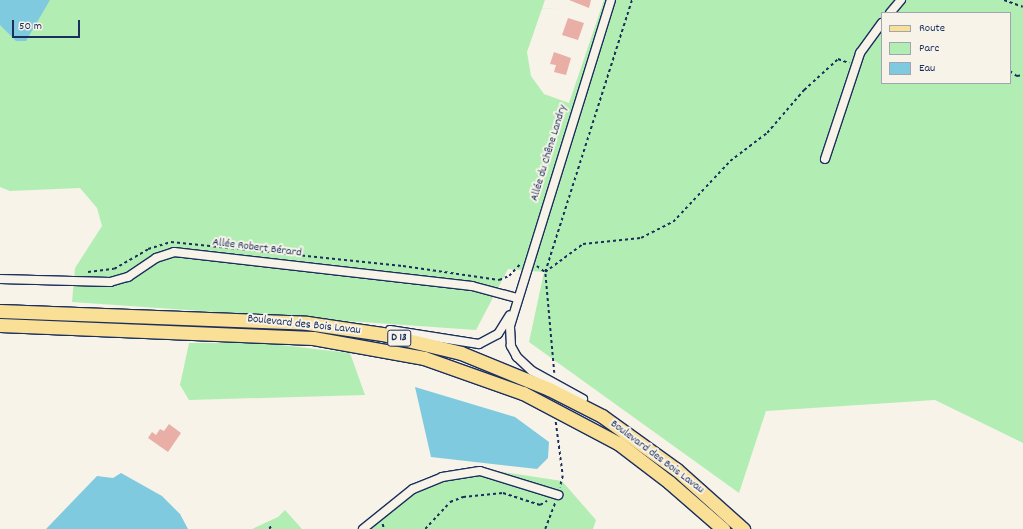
<!DOCTYPE html>
<meta charset="utf-8">
<style>
body{margin:0}
#map{position:relative;width:1023px;height:529px;overflow:hidden;background:#f7f3e8;font-family:Dekko,sans-serif}
div>[style]{position:absolute}
[style*='--x']{left:calc(var(--x)*1px);top:calc(var(--y)*1px);width:calc(var(--w)*1px);rotate:calc(var(--a)*1deg)}
.green>*{inset:0;background:#b2eeb3}
.water>*{inset:0;background:#7fcadf}
.building>*{inset:0;background:#e9aea6}
.path>*{height:1.5px;margin-top:-0.75px;transform-origin:0;background:repeating-linear-gradient(90deg,#1b2f5e 0 3px,transparent 0 6px)}
.roads{filter:drop-shadow(1px 0 #1b2f5e) drop-shadow(-1px 0 #1b2f5e) drop-shadow(0 1px #1b2f5e) drop-shadow(0 -1px #1b2f5e)}
.minor>*{height:8px;margin:-4px;padding:0 4px;transform-origin:4px;border-radius:4px;background:#f7f3e8}
.primary>*{height:13px;margin:-6.5px;padding:0 6.5px;transform-origin:6.5px;border-radius:6.5px;background:#fadf96}
span{translate:-50% -50%;white-space:nowrap;text-align:center;line-height:1.15;-webkit-text-stroke:4px #f7f3e8;paint-order:stroke}
.shield-label span{padding:1px 3px;background:#f7f3e8;border:1px solid;border-radius:3px;-webkit-text-stroke-width:0}
.shield-label{font-size:11px;color:#1b2f5e;font-weight:700}
.street-label{font-size:12px;color:#1b2f5e}
.legend{position:absolute;left:881px;top:12px;width:130px;height:72px;box-sizing:border-box;background:#f7f3e8;border:1px solid #9fa5b1;margin:0;padding:5px 7px;list-style:none;font-size:12px;color:#1b2f5e}
.legend li{display:flex;align-items:center;gap:8px;height:20px}
.legend b{width:20px;border:1px solid #9fa5b1}
.scale{position:absolute;left:12px;top:20px;width:68px;height:18px;box-sizing:border-box;border:2px solid #1b2f5e;border-top:0;padding-left:5px;font-size:12px;line-height:14px;white-space:nowrap;color:#1b2f5e;-webkit-text-stroke:3px #f7f3e8;paint-order:stroke}
</style>
<div id="map">
<div class="green">
<i style="clip-path:polygon(evenodd,0 0,545px 0,527px 52px,531px 76px,544px 94px,569px 103px,604px 0,1023px 0,1023px 443px,935px 400px,766px 411px,739px 493px,529px 342px,544px 272px,508px 269px,476px 330px,72px 302px,75px 268px,102px 226px,97px 208px,80px 188px,10px 191px,0 187px,0 0,882px 13px,1010px 13px,1010px 83px,882px 83px,882px 13px)"></i>
<i style="clip-path:polygon(189px 343px,263px 343px,350px 353px,365px 395px,189px 400px,180px 385px)"></i>
<i style="clip-path:polygon(470px 467px,562px 481px,596px 520px,593px 529px,368px 529px,411px 489px,435px 474px)"></i>
<i style="clip-path:polygon(285px 510px,302px 529px,252px 529px,278px 517px)"></i>
</div>
<div class="water">
<i style="clip-path:polygon(0 0,50px 0,26px 41px,16px 41px,0 25px)"></i>
<i style="clip-path:polygon(415px 387px,515px 417px,549px 442px,548px 458px,537px 469px,431px 457px)"></i>
<i style="clip-path:polygon(121px 473px,162px 496px,180px 514px,188px 529px,46px 529px,97px 476px,113px 478px)"></i>
</div>
<div class="building">
<i style="clip-path:polygon(569px 0,591px 0,589px 8px)"></i>
<i style="clip-path:polygon(568px 18px,584px 23px,578px 40px,562px 35px)"></i>
<i style="clip-path:polygon(554px 52px,571px 58px,566px 75px,554px 72px,556px 65px,550px 64px)"></i>
<i style="clip-path:polygon(169px 424px,181px 433px,168px 452px,148px 438px,152px 432px,156px 435px,160px 429px,164px 431px)"></i>
</div>
<div class="path">
<i style="--x:1004;--y:0;--w:20;--a:20"></i>
<i style="--x:1010;--y:71;--w:9;--a:36"></i>
<i style="--x:1017;--y:76;--w:6;--a:-9"></i>
<i style="--x:537;--y:266;--w:10;--a:37"></i>
<i style="--x:545;--y:272;--w:47;--a:-36.4"></i>
<i style="--x:583;--y:244;--w:58;--a:-5.9"></i>
<i style="--x:641;--y:238;--w:36;--a:-27"></i>
<i style="--x:673;--y:222;--w:83;--a:-46.9"></i>
<i style="--x:730;--y:161;--w:46;--a:-37.1"></i>
<i style="--x:767;--y:133;--w:57;--a:-49.3"></i>
<i style="--x:804;--y:90;--w:46;--a:-42.4"></i>
<i style="--x:838;--y:59;--w:12;--a:20"></i>
<i style="--x:88;--y:272;--w:26;--a:-7"></i>
<i style="--x:114;--y:269;--w:39;--a:-30"></i>
<i style="--x:148;--y:249;--w:24;--a:-17"></i>
<i style="--x:171;--y:242;--w:233;--a:5.9"></i>
<i style="--x:403;--y:266;--w:97;--a:8.3"></i>
<i style="--x:499;--y:280;--w:11;--a:-22"></i>
<i style="--x:509;--y:276;--w:16;--a:-47"></i>
<i style="--x:554;--y:373;--w:101;--a:-95.1"></i>
<i style="--x:545;--y:272;--w:286;--a:-72.3"></i>
<i style="--x:556;--y:422;--w:54;--a:82.6"></i>
<i style="--x:563;--y:476;--w:12;--a:104"></i>
<i style="--x:383;--y:524;--w:5;--a:79"></i>
<i style="--x:269;--y:529;--w:4;--a:-56"></i>
<i style="--x:425;--y:529;--w:37;--a:-47"></i>
<i style="--x:450;--y:502;--w:14;--a:-21"></i>
<i style="--x:463;--y:497;--w:40;--a:-5.7"></i>
<i style="--x:503;--y:493;--w:39;--a:18"></i>
<i style="--x:540;--y:505;--w:8;--a:-30"></i>
<i style="--x:545;--y:529;--w:28;--a:-69"></i>
</div>
<div class="roads">
<div class="minor">
<i style="--x:890;--y:13;--w:17;--a:-50"></i>
<i style="--x:825;--y:159;--w:112;--a:-71.7"></i>
<i style="--x:860;--y:53;--w:37;--a:-54"></i>
<i style="--x:0;--y:279;--w:110;--a:1.6"></i>
<i style="--x:110;--y:282;--w:19;--a:-16"></i>
<i style="--x:128;--y:277;--w:34;--a:-34"></i>
<i style="--x:156;--y:258;--w:19;--a:-18"></i>
<i style="--x:174;--y:252;--w:300;--a:6.5"></i>
<i style="--x:472;--y:286;--w:47;--a:14.9"></i>
<i style="--x:390;--y:330;--w:90;--a:8.9"></i>
<i style="--x:479;--y:344;--w:21;--a:-28"></i>
<i style="--x:498;--y:334;--w:22;--a:-58"></i>
<i style="--x:583;--y:399;--w:58;--a:-151.2"></i>
<i style="--x:532;--y:371;--w:21;--a:-137"></i>
<i style="--x:517;--y:357;--w:13;--a:-119"></i>
<i style="--x:511;--y:346;--w:20;--a:-93"></i>
<i style="--x:510;--y:326;--w:341;--a:-72.8"></i>
<i style="--x:363;--y:529;--w:64;--a:-38.7"></i>
<i style="--x:413;--y:489;--w:31;--a:-22"></i>
<i style="--x:442;--y:477;--w:38;--a:-9"></i>
<i style="--x:480;--y:471;--w:82;--a:17.1"></i>
</div>
<div class="primary">
<i style="--x:0;--y:311;--w:307;--a:2.2"></i>
<i style="--x:307;--y:323;--w:76;--a:8.3"></i>
<i style="--x:382;--y:334;--w:81;--a:13.5"></i>
<i style="--x:461;--y:353;--w:95;--a:22.2"></i>
<i style="--x:549;--y:389;--w:59;--a:27"></i>
<i style="--x:602;--y:416;--w:92;--a:35.8"></i>
<i style="--x:677;--y:470;--w:89;--a:41.8"></i>
<i style="--x:0;--y:325;--w:313;--a:2.4"></i>
<i style="--x:313;--y:338;--w:113;--a:10.2"></i>
<i style="--x:424;--y:358;--w:105;--a:19.5"></i>
<i style="--x:523;--y:393;--w:107;--a:27.8"></i>
<i style="--x:618;--y:443;--w:64;--a:37.4"></i>
<i style="--x:669;--y:482;--w:72;--a:41"></i>
</div>
</div>
<div class="shield-label">
<span style="left:399px;top:338px">D 13</span>
</div>
<div class="street-label">
<span style="left:549px;top:153px;rotate:-73deg">Allée du Chêne Landry</span>
<span style="left:257px;top:248px;rotate:7deg">Allée Robert Bérard</span>
<span style="left:304px;top:325px;rotate:6deg">Boulevard des Bois Lavau</span>
<span style="left:657px;top:457px;rotate:37deg">Boulevard des Bois Lavau</span>
</div>
<ul class="legend">
<li><b style="height:5px;background:#fadf96"></b>Route</li>
<li><b style="height:11px;background:#b2eeb3"></b>Parc</li>
<li><b style="height:11px;background:#7fcadf"></b>Eau</li>
</ul>
<div class="scale">50 m</div>
</div>
